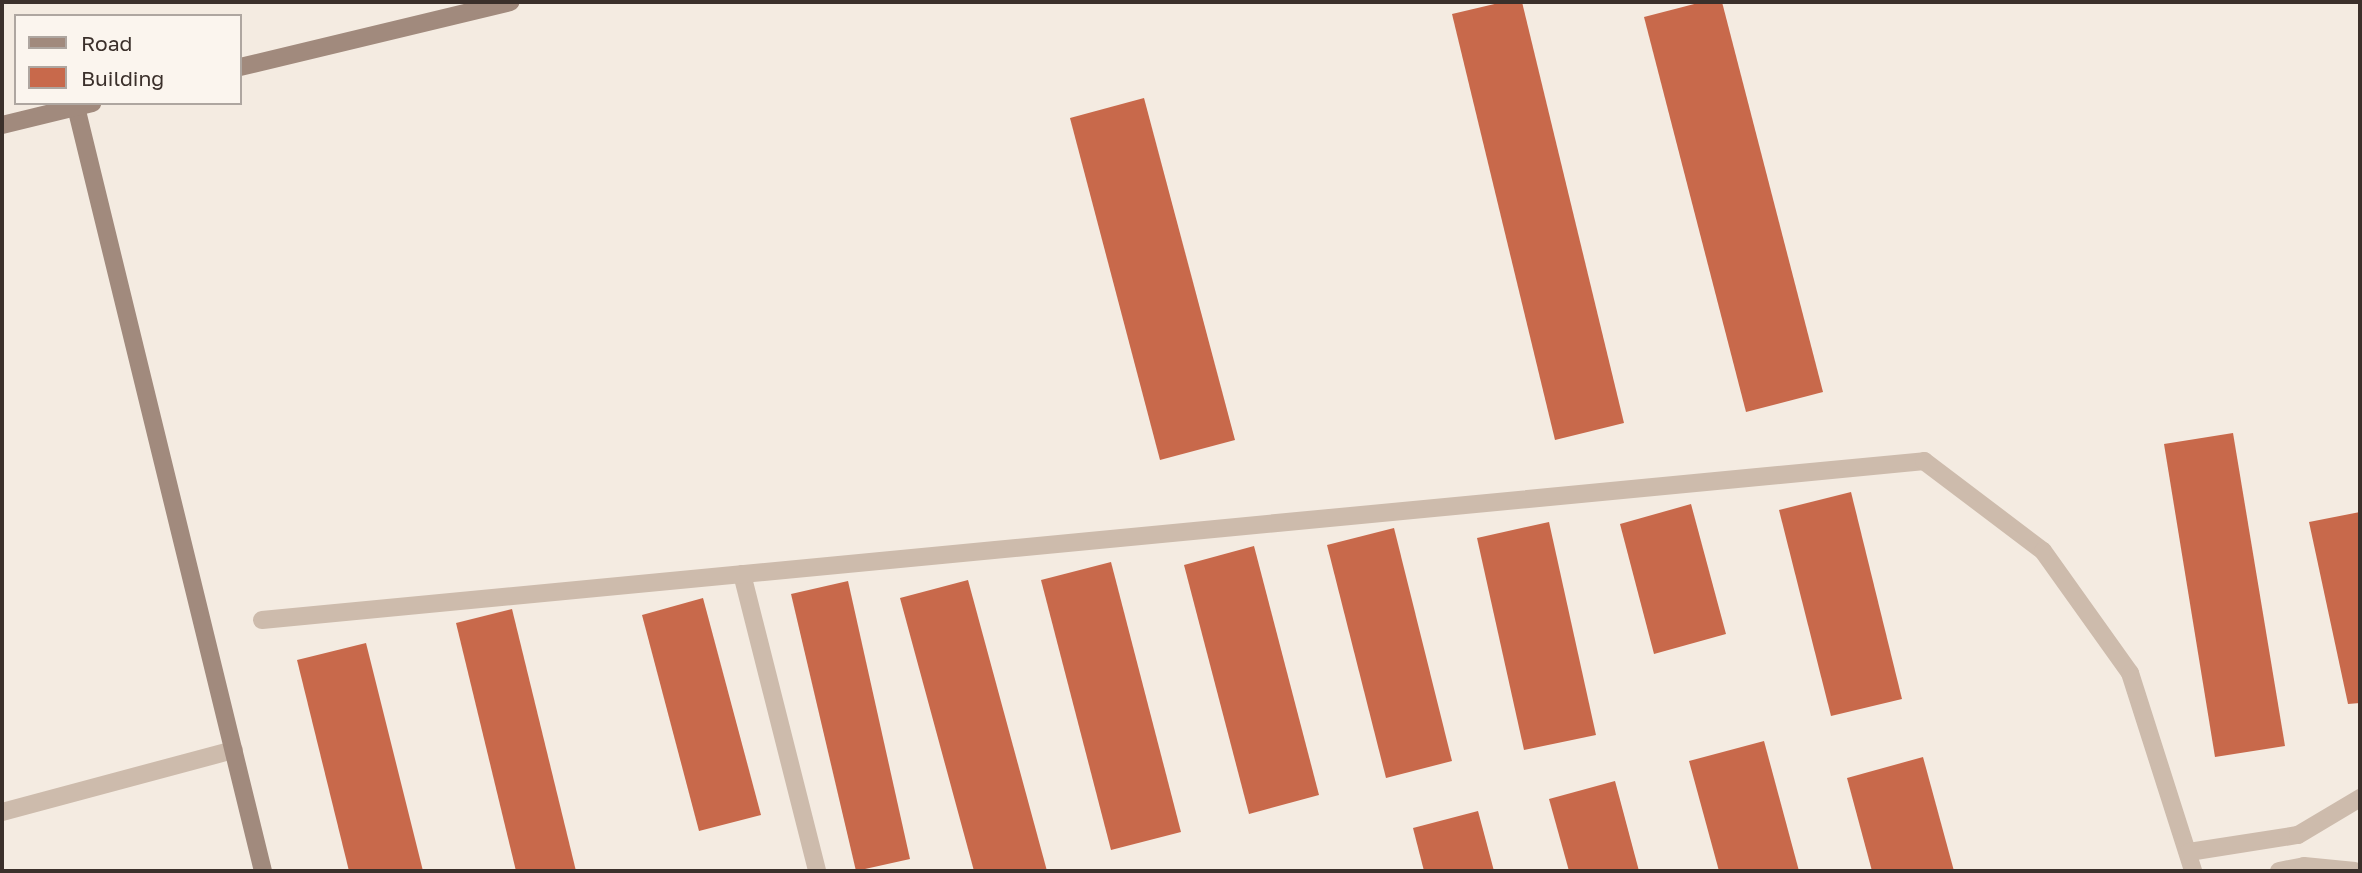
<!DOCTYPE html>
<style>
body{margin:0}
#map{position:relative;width:2362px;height:873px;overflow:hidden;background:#f4ebe1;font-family:"Golos Text",sans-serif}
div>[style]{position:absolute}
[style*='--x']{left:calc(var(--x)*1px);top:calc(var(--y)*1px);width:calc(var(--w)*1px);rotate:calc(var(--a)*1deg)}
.building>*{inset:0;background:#c8694b}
.street>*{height:18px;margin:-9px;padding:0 9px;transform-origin:9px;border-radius:9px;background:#cdbbac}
.secondary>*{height:18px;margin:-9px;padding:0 9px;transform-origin:9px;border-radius:9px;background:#a18a7d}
span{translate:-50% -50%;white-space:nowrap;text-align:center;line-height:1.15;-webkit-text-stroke:6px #fbf5ee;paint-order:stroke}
.frame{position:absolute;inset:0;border:4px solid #3b302b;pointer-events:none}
.legend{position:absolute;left:14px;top:14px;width:228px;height:91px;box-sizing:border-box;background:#fbf5ee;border:2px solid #aea6a0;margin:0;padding:9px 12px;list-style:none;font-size:21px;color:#3b302b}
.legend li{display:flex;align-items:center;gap:14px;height:35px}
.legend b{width:35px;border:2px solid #aea6a0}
</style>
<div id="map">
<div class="building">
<i style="clip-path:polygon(1503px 2px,1522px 2px,1624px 423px,1555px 440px,1452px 14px)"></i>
<i style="clip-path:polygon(1702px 2px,1722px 2px,1823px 392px,1746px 412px,1644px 17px)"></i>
<i style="clip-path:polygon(1144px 98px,1235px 440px,1160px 460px,1070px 118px)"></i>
<i style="clip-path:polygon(2233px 433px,2285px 746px,2215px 757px,2164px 444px)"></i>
<i style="clip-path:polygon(1851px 492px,1902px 699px,1831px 716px,1779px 510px)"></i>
<i style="clip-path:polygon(1691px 504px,1726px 634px,1654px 654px,1620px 524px)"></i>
<i style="clip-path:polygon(2360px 512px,2360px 703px,2348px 704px,2309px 522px)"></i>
<i style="clip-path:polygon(1549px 522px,1596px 735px,1524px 750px,1477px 538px)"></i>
<i style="clip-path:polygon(1394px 528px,1452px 761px,1386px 778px,1327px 545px)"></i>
<i style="clip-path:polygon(1254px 546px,1319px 795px,1249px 814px,1184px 565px)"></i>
<i style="clip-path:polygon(1111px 562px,1181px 832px,1111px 850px,1041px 580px)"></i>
<i style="clip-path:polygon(968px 580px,1047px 871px,974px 871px,900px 598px)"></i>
<i style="clip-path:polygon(848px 581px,910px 859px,856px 871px,791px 594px)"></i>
<i style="clip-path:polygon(703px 598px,761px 815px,699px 831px,642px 615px)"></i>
<i style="clip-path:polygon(512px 609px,576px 871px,516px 871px,456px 623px)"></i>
<i style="clip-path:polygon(366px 643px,423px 871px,349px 871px,297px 660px)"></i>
<i style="clip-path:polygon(1764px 741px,1799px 871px,1719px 871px,1689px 761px)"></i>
<i style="clip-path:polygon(1923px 757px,1954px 871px,1872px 871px,1847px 778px)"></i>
<i style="clip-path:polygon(1615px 781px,1639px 871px,1569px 871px,1549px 799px)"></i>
<i style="clip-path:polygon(1478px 811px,1494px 871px,1424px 871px,1413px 828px)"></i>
</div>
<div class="street">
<i style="--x:742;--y:574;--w:306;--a:75.8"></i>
<i style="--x:262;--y:620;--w:1670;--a:-5.46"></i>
<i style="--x:1924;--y:461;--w:149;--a:37.1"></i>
<i style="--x:2043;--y:551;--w:150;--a:54.5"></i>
<i style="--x:2130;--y:673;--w:208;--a:72.3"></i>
<i style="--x:2;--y:812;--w:240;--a:-15"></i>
<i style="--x:2189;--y:852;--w:110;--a:-8.9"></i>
<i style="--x:2298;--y:835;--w:72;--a:-30.8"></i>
<i style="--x:2279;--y:871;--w:25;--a:-11"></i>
<i style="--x:2304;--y:866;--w:51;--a:5.6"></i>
</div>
<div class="secondary">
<i style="--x:240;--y:67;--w:278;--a:-13.5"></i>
<i style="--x:76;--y:107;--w:787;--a:76.25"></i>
<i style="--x:2;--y:125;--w:93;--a:-13.7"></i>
</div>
<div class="frame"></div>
<ul class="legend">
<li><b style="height:9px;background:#a18a7d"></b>Road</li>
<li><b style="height:19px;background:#c8694b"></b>Building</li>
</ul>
</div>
